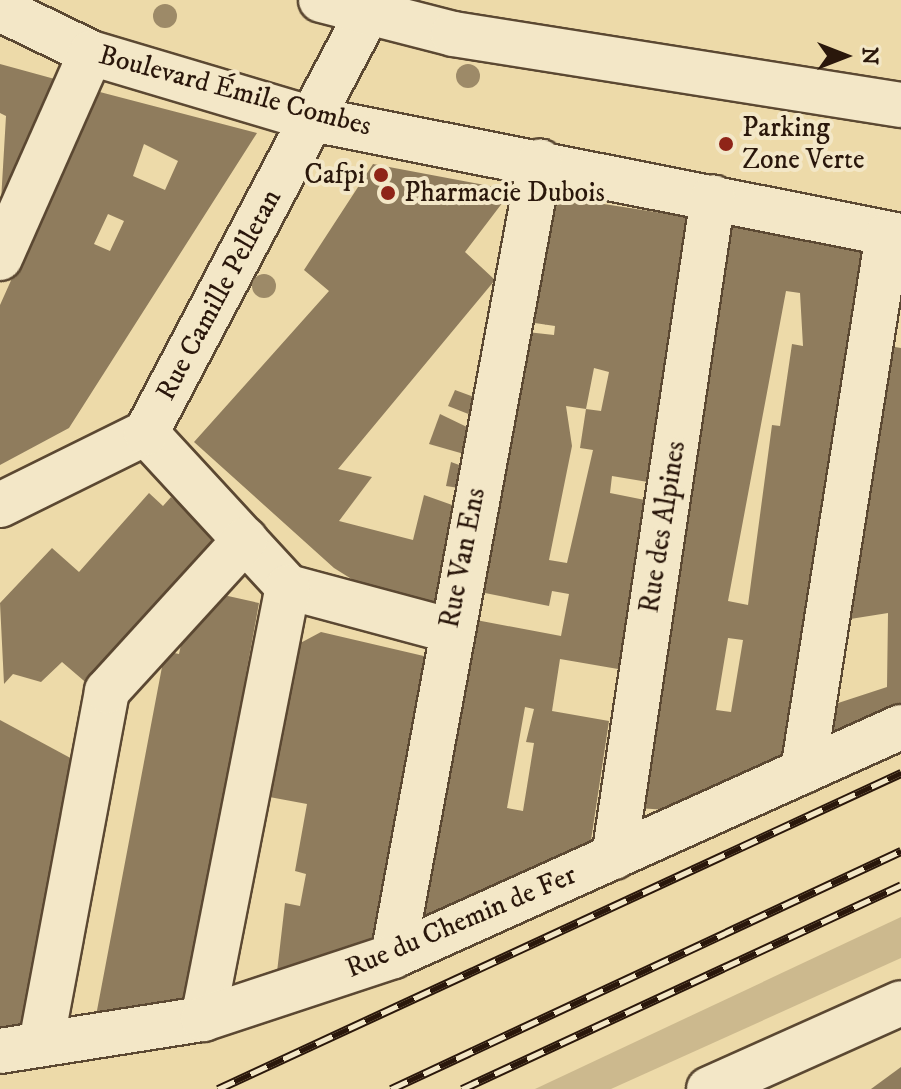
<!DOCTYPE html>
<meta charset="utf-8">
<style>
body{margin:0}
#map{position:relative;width:901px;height:1089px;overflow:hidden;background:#eddaa9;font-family:"IM FELL DW Pica",serif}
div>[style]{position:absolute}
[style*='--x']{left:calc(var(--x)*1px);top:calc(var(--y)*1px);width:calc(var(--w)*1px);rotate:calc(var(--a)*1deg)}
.green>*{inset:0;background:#ccb98e}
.building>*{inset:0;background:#8f7c5d}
.roads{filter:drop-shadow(2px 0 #5b4832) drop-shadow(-2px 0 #5b4832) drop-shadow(0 2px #5b4832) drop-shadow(0 -2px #5b4832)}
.minor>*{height:44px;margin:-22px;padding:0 22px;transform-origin:22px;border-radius:22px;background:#f3e7c7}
.secondary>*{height:44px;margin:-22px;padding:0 22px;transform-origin:22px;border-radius:22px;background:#f3e7c7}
.rail>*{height:9px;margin-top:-4.5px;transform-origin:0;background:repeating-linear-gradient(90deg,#f3e7c7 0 18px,#2a170b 0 36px);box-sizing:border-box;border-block:2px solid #2a170b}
.trees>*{width:24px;height:24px;margin:-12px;border-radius:50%;background:#9d8a68}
.dots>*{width:22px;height:22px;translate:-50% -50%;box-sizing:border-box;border:4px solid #f3e7c7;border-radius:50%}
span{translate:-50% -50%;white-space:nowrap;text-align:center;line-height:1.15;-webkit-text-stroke:8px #f3e7c7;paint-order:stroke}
.street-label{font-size:28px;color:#2a170b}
.poi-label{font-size:28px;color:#2a170b}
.left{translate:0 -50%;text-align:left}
.right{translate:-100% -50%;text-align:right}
.north{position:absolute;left:805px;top:16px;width:80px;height:80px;-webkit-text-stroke:6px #f3e7c7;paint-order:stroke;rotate:90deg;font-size:22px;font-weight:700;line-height:32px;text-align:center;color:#2a170b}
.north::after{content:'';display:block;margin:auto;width:28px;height:36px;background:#2a170b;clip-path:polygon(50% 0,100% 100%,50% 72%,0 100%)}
</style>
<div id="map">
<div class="green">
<i style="clip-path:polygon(901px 917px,901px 958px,611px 1089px,535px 1089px)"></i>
</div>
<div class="building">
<i style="clip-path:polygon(0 64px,62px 81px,0 218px,6px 116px,0 113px)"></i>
<i style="clip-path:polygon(evenodd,96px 91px,257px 133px,69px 428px,0 465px,0 305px,96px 91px,144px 144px,178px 161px,165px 190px,133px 176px,144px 144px,96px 91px,108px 214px,124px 221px,110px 251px,94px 244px,108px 214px)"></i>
<i style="clip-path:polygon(373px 164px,512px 190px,465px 252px,495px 280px,338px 469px,372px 477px,339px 521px,413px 540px,424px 495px,455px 506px,438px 603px,366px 588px,334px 568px,194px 442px,329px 291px,304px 270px)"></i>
<i style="clip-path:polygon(evenodd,552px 196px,688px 217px,648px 482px,612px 476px,610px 493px,645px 500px,618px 669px,560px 659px,552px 711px,609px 721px,590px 847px,433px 917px,424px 913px,476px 620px,561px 636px,569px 594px,552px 591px,549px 606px,480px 592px,527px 332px,554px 335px,555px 326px,528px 322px,552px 196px,594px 368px,609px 372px,601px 411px,586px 409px,594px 368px,552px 196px,566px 406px,586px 409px,580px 448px,593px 450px,567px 563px,549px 560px,572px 446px,566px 406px,552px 196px,525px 707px,534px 709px,526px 742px,534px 743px,523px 811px,507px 808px,525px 707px)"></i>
<i style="clip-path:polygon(evenodd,728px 225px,865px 247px,781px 757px,668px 810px,637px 808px,728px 225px,786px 291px,800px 293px,803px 346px,792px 344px,780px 426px,772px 425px,748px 605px,728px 601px,786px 291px,728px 225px,728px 638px,743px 640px,731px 712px,716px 710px,728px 638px)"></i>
<i style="clip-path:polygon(889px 346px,901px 348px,901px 704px,831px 736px,829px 706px,887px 687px,888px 613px,844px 620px)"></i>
<i style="clip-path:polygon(455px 390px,474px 397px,471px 415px,448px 406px)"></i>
<i style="clip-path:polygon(440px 414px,469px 428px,464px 454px,429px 444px)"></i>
<i style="clip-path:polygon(451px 462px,462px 466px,459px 488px,446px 486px)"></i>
<i style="clip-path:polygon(149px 493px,163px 506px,171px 497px,217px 538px,90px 686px,62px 662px,41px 682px,13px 674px,4px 684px,0 603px,52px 548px,79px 572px)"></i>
<i style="clip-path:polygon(219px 594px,259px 603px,186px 1003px,95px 1021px,165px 651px,179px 654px,184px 630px)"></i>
<i style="clip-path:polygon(321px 632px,428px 657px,379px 938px,277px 972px,285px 903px,300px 906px,306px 874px,295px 871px,307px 804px,264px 796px,291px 648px)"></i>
<i style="clip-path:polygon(0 720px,76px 761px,22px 1033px,0 1036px)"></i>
<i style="clip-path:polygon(901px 1067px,901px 1089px,871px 1089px)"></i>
</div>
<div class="roads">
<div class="minor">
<i style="--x:0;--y:9;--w:101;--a:25.8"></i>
<i style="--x:91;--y:53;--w:231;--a:16.6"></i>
<i style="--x:312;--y:119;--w:601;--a:11.24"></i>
<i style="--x:0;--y:258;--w:224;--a:-66.1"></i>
<i style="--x:146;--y:433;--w:209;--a:47.3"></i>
<i style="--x:288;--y:587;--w:167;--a:15"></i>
<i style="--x:0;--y:505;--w:163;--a:-26.3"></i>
<i style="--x:146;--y:433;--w:489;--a:-62.2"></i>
<i style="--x:803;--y:771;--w:544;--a:-81.01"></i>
<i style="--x:614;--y:857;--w:667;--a:-81.47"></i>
<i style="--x:393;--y:956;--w:808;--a:-79.52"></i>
<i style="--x:203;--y:1019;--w:440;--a:-78.9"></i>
<i style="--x:41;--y:1044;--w:359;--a:-79.4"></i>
<i style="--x:107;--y:691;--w:205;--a:-47.6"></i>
<i style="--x:0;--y:1051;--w:206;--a:-9"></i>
<i style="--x:203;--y:1019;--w:200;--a:-18.3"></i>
<i style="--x:393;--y:956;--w:557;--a:-24.27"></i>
<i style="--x:709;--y:1089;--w:210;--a:-24.1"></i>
</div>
<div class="secondary">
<i style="--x:321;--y:0;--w:136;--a:14.4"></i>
<i style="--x:453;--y:34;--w:454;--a:9"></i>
</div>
</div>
<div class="rail">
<i style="--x:218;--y:1089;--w:753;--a:-24.83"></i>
<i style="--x:391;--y:1089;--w:563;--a:-25.02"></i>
<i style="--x:462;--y:1089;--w:484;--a:-24.9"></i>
</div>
<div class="trees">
<i style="left:165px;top:16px"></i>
<i style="left:468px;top:76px"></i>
<i style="left:264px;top:286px"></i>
</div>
<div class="dots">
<i style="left:726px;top:144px;background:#8f2418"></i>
<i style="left:381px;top:175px;background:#8f2418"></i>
<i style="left:388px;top:193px;background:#8f2418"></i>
</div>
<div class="street-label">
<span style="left:235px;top:91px;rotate:15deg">Boulevard Émile Combes</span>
<span style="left:219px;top:295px;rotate:-62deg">Rue Camille Pelletan</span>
<span style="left:663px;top:527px;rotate:-81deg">Rue des Alpines</span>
<span style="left:463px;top:558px;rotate:-79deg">Rue Van Ens</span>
<span style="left:461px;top:922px;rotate:-23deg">Rue du Chemin de Fer</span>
</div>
<div class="poi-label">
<span class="left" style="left:742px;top:144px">Parking<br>Zone Verte</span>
<span class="right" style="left:365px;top:175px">Cafpi</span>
<span class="left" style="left:404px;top:193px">Pharmacie Dubois</span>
</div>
<div class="north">N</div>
</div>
